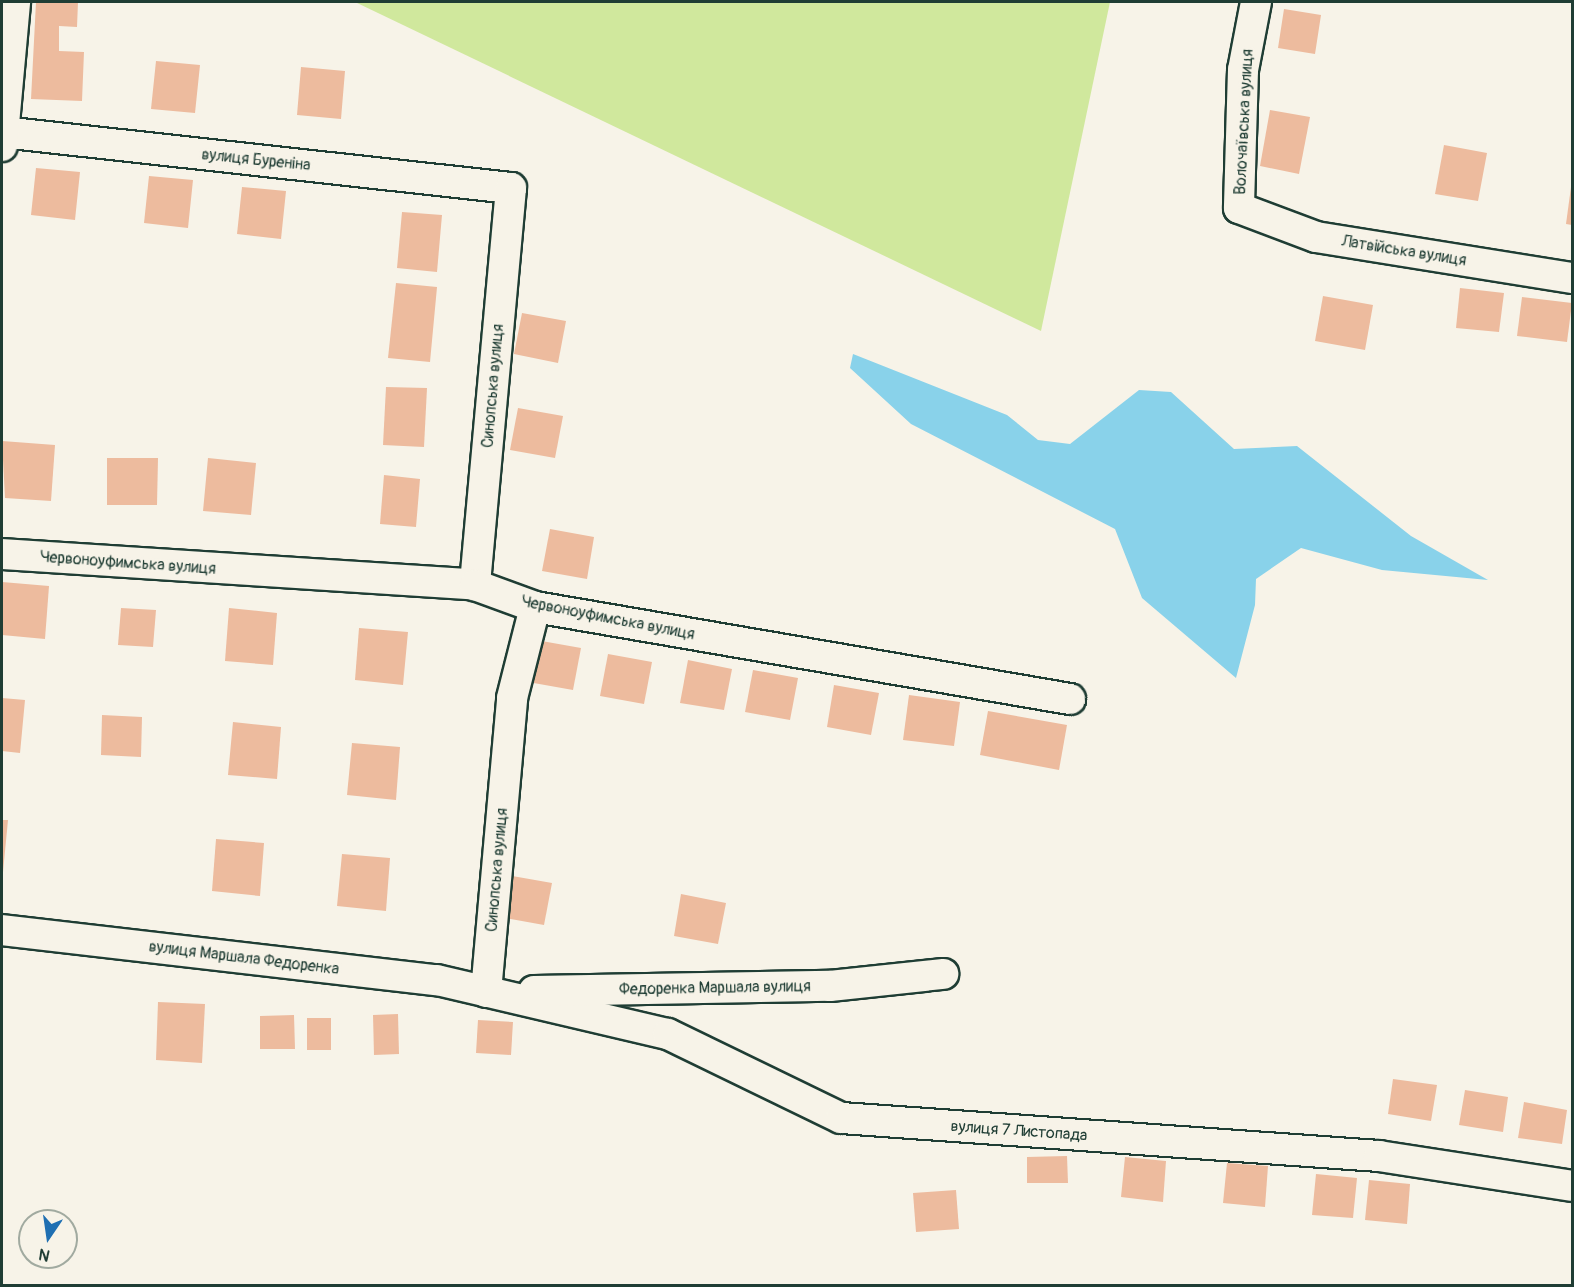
<!DOCTYPE html>
<meta charset="utf-8">
<style>
body{margin:0}
#map{position:relative;width:1574px;height:1287px;overflow:hidden;background:#f7f3e8;font-family:Pangolin,sans-serif}
div>[style]{position:absolute}
[style*='--x']{left:calc(var(--x)*1px);top:calc(var(--y)*1px);width:calc(var(--w)*1px);rotate:calc(var(--a)*1deg)}
.green>*{inset:0;background:#d0e89d}
.water>*{inset:0;background:#89d2ea}
.building>*{inset:0;background:#edbb9e}
.roads{filter:drop-shadow(2px 0 #1f3d34) drop-shadow(-2px 0 #1f3d34) drop-shadow(0 2px #1f3d34) drop-shadow(0 -2px #1f3d34)}
.street>*{height:30px;margin:-15px;padding:0 15px;transform-origin:15px;border-radius:15px;background:#f7f3e8}
span{translate:-50% -50%;white-space:nowrap;text-align:center;line-height:1.15;-webkit-text-stroke:5px #f7f3e8;paint-order:stroke}
.street-label{font-size:16px;color:#1f3d34}
.frame{position:absolute;inset:0;border:3px solid #1f3d34;pointer-events:none}
.north{position:absolute;left:18px;top:1209px;width:60px;height:60px;box-sizing:border-box;background:#f7f3e8;border:2px solid #a1aaa0;border-radius:50%;rotate:193deg;font-size:16px;font-weight:700;line-height:24px;text-align:center;color:#1f3d34}
.north::after{content:'';display:block;margin:auto;width:21px;height:27px;background:#1f6fb2;clip-path:polygon(50% 0,100% 100%,50% 72%,0 100%)}
</style>
<div id="map">
<div class="green">
<i style="clip-path:polygon(355px 2px,1110px 2px,1041px 331px)"></i>
</div>
<div class="water">
<i style="clip-path:polygon(853px 354px,1007px 415px,1038px 440px,1070px 444px,1139px 390px,1171px 392px,1234px 449px,1297px 446px,1411px 536px,1488px 580px,1382px 570px,1301px 548px,1256px 579px,1255px 605px,1236px 678px,1142px 598px,1115px 529px,911px 424px,850px 368px)"></i>
</div>
<div class="building">
<i style="clip-path:polygon(36px 2px,78px 2px,77px 27px,59px 26px,59px 51px,84px 52px,82px 101px,31px 99px)"></i>
<i style="clip-path:polygon(1284px 9px,1321px 15px,1315px 54px,1278px 48px)"></i>
<i style="clip-path:polygon(156px 61px,200px 65px,195px 113px,151px 109px)"></i>
<i style="clip-path:polygon(301px 67px,345px 71px,341px 119px,297px 115px)"></i>
<i style="clip-path:polygon(1270px 110px,1310px 117px,1299px 174px,1260px 166px)"></i>
<i style="clip-path:polygon(1444px 145px,1487px 153px,1478px 201px,1435px 194px)"></i>
<i style="clip-path:polygon(36px 168px,80px 172px,75px 220px,31px 215px)"></i>
<i style="clip-path:polygon(149px 176px,193px 180px,188px 228px,144px 223px)"></i>
<i style="clip-path:polygon(242px 187px,286px 191px,281px 239px,237px 234px)"></i>
<i style="clip-path:polygon(1571px 187px,1572px 187px,1572px 225px,1566px 224px)"></i>
<i style="clip-path:polygon(402px 212px,442px 215px,437px 272px,397px 268px)"></i>
<i style="clip-path:polygon(396px 283px,437px 287px,430px 362px,388px 358px)"></i>
<i style="clip-path:polygon(1460px 288px,1504px 293px,1499px 332px,1456px 328px)"></i>
<i style="clip-path:polygon(1323px 296px,1373px 305px,1365px 350px,1315px 341px)"></i>
<i style="clip-path:polygon(1522px 297px,1572px 303px,1567px 342px,1517px 336px)"></i>
<i style="clip-path:polygon(522px 313px,566px 321px,558px 363px,514px 354px)"></i>
<i style="clip-path:polygon(386px 387px,427px 388px,424px 447px,383px 445px)"></i>
<i style="clip-path:polygon(518px 408px,563px 416px,555px 458px,510px 450px)"></i>
<i style="clip-path:polygon(2px 441px,55px 445px,51px 501px,5px 498px)"></i>
<i style="clip-path:polygon(107px 458px,158px 458px,157px 505px,107px 505px)"></i>
<i style="clip-path:polygon(208px 458px,256px 463px,251px 515px,203px 511px)"></i>
<i style="clip-path:polygon(384px 475px,420px 479px,416px 527px,380px 524px)"></i>
<i style="clip-path:polygon(550px 529px,594px 537px,587px 579px,542px 571px)"></i>
<i style="clip-path:polygon(2px 582px,49px 586px,45px 639px,2px 635px)"></i>
<i style="clip-path:polygon(121px 608px,156px 610px,153px 647px,118px 645px)"></i>
<i style="clip-path:polygon(229px 608px,277px 613px,273px 665px,225px 661px)"></i>
<i style="clip-path:polygon(359px 628px,408px 632px,403px 685px,355px 680px)"></i>
<i style="clip-path:polygon(536px 640px,581px 648px,573px 690px,528px 682px)"></i>
<i style="clip-path:polygon(608px 654px,652px 662px,644px 704px,600px 696px)"></i>
<i style="clip-path:polygon(688px 660px,732px 669px,724px 710px,680px 703px)"></i>
<i style="clip-path:polygon(753px 670px,798px 678px,790px 720px,745px 712px)"></i>
<i style="clip-path:polygon(834px 685px,879px 693px,871px 735px,827px 727px)"></i>
<i style="clip-path:polygon(909px 695px,960px 702px,954px 746px,903px 740px)"></i>
<i style="clip-path:polygon(2px 698px,25px 700px,20px 753px,2px 751px)"></i>
<i style="clip-path:polygon(988px 711px,1067px 725px,1059px 770px,980px 755px)"></i>
<i style="clip-path:polygon(102px 715px,142px 717px,141px 757px,101px 755px)"></i>
<i style="clip-path:polygon(233px 722px,281px 727px,277px 779px,228px 775px)"></i>
<i style="clip-path:polygon(352px 743px,400px 747px,396px 800px,347px 795px)"></i>
<i style="clip-path:polygon(2px 820px,8px 820px,3px 872px,2px 872px)"></i>
<i style="clip-path:polygon(216px 839px,264px 843px,260px 896px,212px 891px)"></i>
<i style="clip-path:polygon(342px 854px,390px 858px,386px 911px,337px 906px)"></i>
<i style="clip-path:polygon(507px 875px,552px 883px,544px 925px,500px 917px)"></i>
<i style="clip-path:polygon(681px 894px,726px 903px,718px 944px,674px 936px)"></i>
<i style="clip-path:polygon(158px 1002px,205px 1004px,202px 1063px,156px 1060px)"></i>
<i style="clip-path:polygon(398px 1014px,399px 1054px,374px 1055px,373px 1015px)"></i>
<i style="clip-path:polygon(294px 1015px,295px 1049px,260px 1049px,260px 1016px)"></i>
<i style="clip-path:polygon(307px 1018px,331px 1018px,331px 1050px,307px 1050px)"></i>
<i style="clip-path:polygon(478px 1020px,513px 1022px,511px 1055px,476px 1053px)"></i>
<i style="clip-path:polygon(1393px 1079px,1437px 1085px,1431px 1121px,1388px 1114px)"></i>
<i style="clip-path:polygon(1465px 1090px,1508px 1097px,1503px 1132px,1459px 1125px)"></i>
<i style="clip-path:polygon(1524px 1102px,1567px 1110px,1562px 1144px,1518px 1138px)"></i>
<i style="clip-path:polygon(1067px 1156px,1068px 1183px,1027px 1183px,1027px 1157px)"></i>
<i style="clip-path:polygon(1125px 1157px,1166px 1161px,1163px 1202px,1121px 1197px)"></i>
<i style="clip-path:polygon(1227px 1163px,1268px 1166px,1265px 1207px,1223px 1203px)"></i>
<i style="clip-path:polygon(1316px 1174px,1357px 1178px,1353px 1218px,1312px 1215px)"></i>
<i style="clip-path:polygon(1369px 1180px,1410px 1184px,1407px 1224px,1365px 1220px)"></i>
<i style="clip-path:polygon(956px 1190px,959px 1229px,916px 1232px,913px 1193px)"></i>
</div>
<div class="roads">
<div class="street">
<i style="--x:1256;--y:2;--w:69;--a:100.8"></i>
<i style="--x:1243;--y:70;--w:138;--a:91.7"></i>
<i style="--x:1239;--y:208;--w:82;--a:20.6"></i>
<i style="--x:1316;--y:237;--w:259;--a:9.1"></i>
<i style="--x:2;--y:132;--w:512;--a:6.28"></i>
<i style="--x:511;--y:188;--w:399;--a:95.2"></i>
<i style="--x:2;--y:146;--w:145;--a:-84.8"></i>
<i style="--x:2;--y:554;--w:474;--a:3.7"></i>
<i style="--x:475;--y:585;--w:64;--a:20.1"></i>
<i style="--x:535;--y:607;--w:543;--a:9.76"></i>
<i style="--x:2;--y:930;--w:438;--a:6.6"></i>
<i style="--x:437;--y:980;--w:237;--a:13.2"></i>
<i style="--x:668;--y:1034;--w:192;--a:25.9"></i>
<i style="--x:841;--y:1118;--w:539;--a:4.04"></i>
<i style="--x:1379;--y:1156;--w:195;--a:8.8"></i>
<i style="--x:534;--y:991;--w:296;--a:-1"></i>
<i style="--x:830;--y:986;--w:114;--a:-6.1"></i>
<i style="--x:486;--y:992;--w:295;--a:-84.9"></i>
<i style="--x:512;--y:698;--w:94;--a:-75.8"></i>
</div>
</div>
<div class="street-label">
<span style="left:1244px;top:122px;rotate:-87deg">Волочаївська вулиця</span>
<span style="left:256px;top:160px;rotate:6deg">вулиця Буреніна</span>
<span style="left:1404px;top:251px;rotate:9deg">Латвійська вулиця</span>
<span style="left:493px;top:386px;rotate:-85deg">Синопська вулиця</span>
<span style="left:128px;top:563px;rotate:4deg">Червоноуфимська вулиця</span>
<span style="left:608px;top:618px;rotate:11deg">Червоноуфимська вулиця</span>
<span style="left:497px;top:870px;rotate:-85deg">Синопська вулиця</span>
<span style="left:244px;top:958px;rotate:7deg">вулиця Маршала Федоренка</span>
<span style="left:715px;top:988px;rotate:-1deg">Федоренка Маршала вулиця</span>
<span style="left:1019px;top:1131px;rotate:4deg">вулиця 7 Листопада</span>
</div>
<div class="frame"></div>
<div class="north">N</div>
</div>
